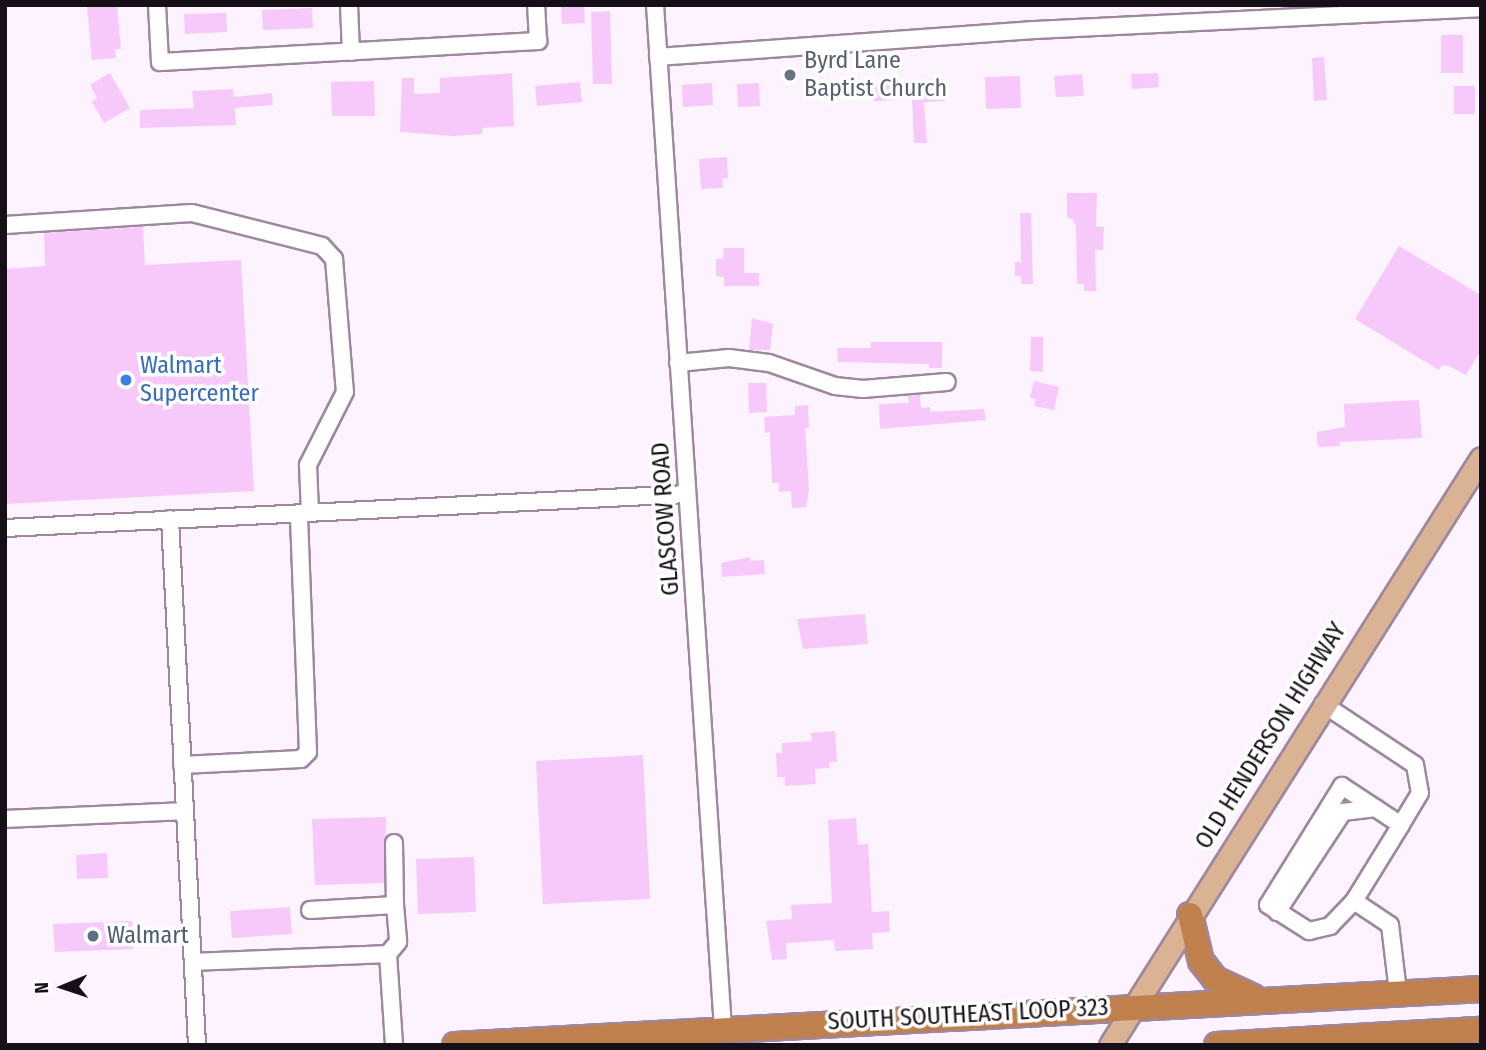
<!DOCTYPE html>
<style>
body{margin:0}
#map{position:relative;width:1486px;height:1050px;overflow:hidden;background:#fdf3fe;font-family:"Fira Sans Condensed",sans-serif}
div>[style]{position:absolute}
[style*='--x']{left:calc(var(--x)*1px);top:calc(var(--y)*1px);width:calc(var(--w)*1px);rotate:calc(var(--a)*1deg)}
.building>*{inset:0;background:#f7c8fa}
.roads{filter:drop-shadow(2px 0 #9e879f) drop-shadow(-2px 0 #9e879f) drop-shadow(0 2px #9e879f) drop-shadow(0 -2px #9e879f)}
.minor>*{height:16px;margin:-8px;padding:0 8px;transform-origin:8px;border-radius:8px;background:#fff}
.major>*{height:21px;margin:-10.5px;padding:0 10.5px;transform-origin:10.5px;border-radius:10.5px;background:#d9b394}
.highway>*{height:24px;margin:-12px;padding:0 12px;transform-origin:12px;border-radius:12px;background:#c0804d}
.dots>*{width:19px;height:19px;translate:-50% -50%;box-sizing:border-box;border:4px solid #fff;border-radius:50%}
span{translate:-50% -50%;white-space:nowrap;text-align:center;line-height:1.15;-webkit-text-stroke:7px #fff;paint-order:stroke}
.worship-label{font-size:24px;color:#5b616d}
.left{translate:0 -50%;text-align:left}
.shop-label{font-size:24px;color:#366cbe}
.street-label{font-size:24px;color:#170f18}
.service-label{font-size:24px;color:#4e5e75}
.frame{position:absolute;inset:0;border:7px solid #170f18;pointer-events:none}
.north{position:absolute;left:28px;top:952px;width:70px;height:70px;-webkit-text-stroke:5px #fff;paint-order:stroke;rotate:268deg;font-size:19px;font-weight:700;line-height:28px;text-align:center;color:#170f18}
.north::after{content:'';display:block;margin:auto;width:24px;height:32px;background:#170f18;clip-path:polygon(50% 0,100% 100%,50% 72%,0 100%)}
</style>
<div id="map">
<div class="building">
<i style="clip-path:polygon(117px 5px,121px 49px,115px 49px,116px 58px,92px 60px,87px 7px)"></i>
<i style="clip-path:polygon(561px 5px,584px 5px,585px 23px,562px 24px)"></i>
<i style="clip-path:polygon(312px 8px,313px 28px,263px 30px,262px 10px)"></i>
<i style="clip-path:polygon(610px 11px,612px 84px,593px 84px,591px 12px)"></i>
<i style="clip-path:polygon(226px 13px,227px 32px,185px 34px,184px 14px)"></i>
<i style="clip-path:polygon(1441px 35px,1463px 35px,1463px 73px,1441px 73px)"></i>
<i style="clip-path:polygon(1324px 57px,1327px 100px,1314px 101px,1312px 58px)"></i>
<i style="clip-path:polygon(110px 73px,130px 108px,104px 123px,92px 102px,97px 98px,90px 85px)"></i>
<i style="clip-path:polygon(512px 73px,514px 126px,482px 128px,482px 134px,453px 136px,400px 132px,402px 78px,414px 78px,414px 94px,440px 93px,440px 78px)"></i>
<i style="clip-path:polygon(1158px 73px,1159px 87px,1132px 89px,1131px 74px)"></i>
<i style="clip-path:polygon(1082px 74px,1084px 96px,1056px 97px,1054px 76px)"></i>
<i style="clip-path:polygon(1020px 76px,1021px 108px,986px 109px,985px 77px)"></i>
<i style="clip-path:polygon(943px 79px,945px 101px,924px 102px,927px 143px,914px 143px,912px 99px,874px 101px,874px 87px,879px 87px,879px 82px)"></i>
<i style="clip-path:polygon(374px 81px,375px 116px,332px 116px,331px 82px)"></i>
<i style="clip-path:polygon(580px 82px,582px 102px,537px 106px,535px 86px)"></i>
<i style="clip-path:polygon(712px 83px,713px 105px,683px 107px,682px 85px)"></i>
<i style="clip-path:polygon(759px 83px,760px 106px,738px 107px,737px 84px)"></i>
<i style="clip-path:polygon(841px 84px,850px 84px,850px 97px,826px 98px,826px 85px)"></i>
<i style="clip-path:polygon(1454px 86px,1475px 86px,1475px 114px,1454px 114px)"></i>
<i style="clip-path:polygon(233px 89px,234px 97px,272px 93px,273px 105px,235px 108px,236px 125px,140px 128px,140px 110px,194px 108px,192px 91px)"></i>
<i style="clip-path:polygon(727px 157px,728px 178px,722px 178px,723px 188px,701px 189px,699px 159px)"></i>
<i style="clip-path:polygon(1067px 193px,1097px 193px,1096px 227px,1104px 227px,1103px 250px,1095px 250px,1096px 291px,1084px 291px,1084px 284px,1077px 284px,1076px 227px,1073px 219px,1067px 218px)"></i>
<i style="clip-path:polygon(1020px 213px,1031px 213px,1033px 284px,1021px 284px,1021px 276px,1015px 276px,1015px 262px,1021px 262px)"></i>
<i style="clip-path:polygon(143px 227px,145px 265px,241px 260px,254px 491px,5px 504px,5px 269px,45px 266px,44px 233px)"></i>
<i style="clip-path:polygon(1399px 246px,1481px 295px,1481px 350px,1466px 375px,1449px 366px,1442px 365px,1439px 370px,1355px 319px)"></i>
<i style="clip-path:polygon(724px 248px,744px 248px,744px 273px,759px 273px,759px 286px,724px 286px,724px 277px,716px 276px,716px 259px,723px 259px)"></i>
<i style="clip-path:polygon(752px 318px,773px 324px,770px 350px,749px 350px)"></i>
<i style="clip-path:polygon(1031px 337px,1043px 337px,1043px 372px,1030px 371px)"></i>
<i style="clip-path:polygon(871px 342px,942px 342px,942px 368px,929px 368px,929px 364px,838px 362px,837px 348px,871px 348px)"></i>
<i style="clip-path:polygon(1034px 381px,1059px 387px,1054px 410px,1034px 406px,1036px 399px,1030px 398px)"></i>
<i style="clip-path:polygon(748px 383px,766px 383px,767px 412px,749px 413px)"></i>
<i style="clip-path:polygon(920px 395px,921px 408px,930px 407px,930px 412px,984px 409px,986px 420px,880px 429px,879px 404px,909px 403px,908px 396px)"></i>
<i style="clip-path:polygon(1419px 400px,1422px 438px,1340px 442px,1340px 446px,1319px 447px,1317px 443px,1317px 432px,1345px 427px,1344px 404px)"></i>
<i style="clip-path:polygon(808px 405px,809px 428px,805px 428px,809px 490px,806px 507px,792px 508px,791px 491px,779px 492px,779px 483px,772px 483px,770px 432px,765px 433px,764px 417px,795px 415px,795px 406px)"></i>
<i style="clip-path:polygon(750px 557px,750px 561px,764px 560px,765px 574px,722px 577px,721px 563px)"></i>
<i style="clip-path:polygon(865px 614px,868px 644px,803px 649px,797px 619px)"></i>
<i style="clip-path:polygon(835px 731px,837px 762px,829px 762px,830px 768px,815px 769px,816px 784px,785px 786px,785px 777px,777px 777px,776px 753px,782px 753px,782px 743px,812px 741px,811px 733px)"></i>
<i style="clip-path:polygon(643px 755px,650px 899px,543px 904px,536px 761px)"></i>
<i style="clip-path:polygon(386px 817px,384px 883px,315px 885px,312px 819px)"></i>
<i style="clip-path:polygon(856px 818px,858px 845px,868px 844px,872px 912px,889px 911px,890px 932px,872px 933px,873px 949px,835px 951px,834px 940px,786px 943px,787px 959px,772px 960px,766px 921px,792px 919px,791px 905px,832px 903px,828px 820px)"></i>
<i style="clip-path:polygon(107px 853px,108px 878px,77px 879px,76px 855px)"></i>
<i style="clip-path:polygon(474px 857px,476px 912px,418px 914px,416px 859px)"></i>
<i style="clip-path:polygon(290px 907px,292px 934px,232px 938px,230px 911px)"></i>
<i style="clip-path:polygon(132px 921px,133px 949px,55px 952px,53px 924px)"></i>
</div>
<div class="roads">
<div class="minor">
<i style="--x:157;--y:5;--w:57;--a:87"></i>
<i style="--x:160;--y:62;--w:379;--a:-3.2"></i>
<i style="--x:538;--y:41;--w:36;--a:-93"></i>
<i style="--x:349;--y:5;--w:47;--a:87.6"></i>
<i style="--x:655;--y:5;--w:1027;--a:86.2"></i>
<i style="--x:658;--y:57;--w:376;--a:-4.1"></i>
<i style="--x:1033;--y:30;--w:449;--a:-2.8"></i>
<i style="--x:5;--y:225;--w:187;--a:-3.7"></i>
<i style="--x:192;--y:213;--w:134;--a:14.2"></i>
<i style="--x:322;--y:246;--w:18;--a:47"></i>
<i style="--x:334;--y:259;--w:133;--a:85.3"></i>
<i style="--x:345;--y:392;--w:82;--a:116.9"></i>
<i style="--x:308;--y:465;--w:47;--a:87.6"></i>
<i style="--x:678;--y:363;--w:51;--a:-5.6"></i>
<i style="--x:729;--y:358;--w:40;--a:7.1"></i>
<i style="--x:769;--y:363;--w:70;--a:19.2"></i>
<i style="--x:835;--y:386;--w:28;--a:6"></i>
<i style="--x:863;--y:389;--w:84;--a:-4.8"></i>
<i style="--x:170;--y:519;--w:527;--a:87.06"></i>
<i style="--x:5;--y:528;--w:683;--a:-2.85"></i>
<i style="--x:1323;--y:704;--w:110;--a:33.5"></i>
<i style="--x:1415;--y:765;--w:28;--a:80"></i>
<i style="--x:1420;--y:793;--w:37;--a:121"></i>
<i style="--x:182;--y:765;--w:119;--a:-2.9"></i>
<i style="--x:301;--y:759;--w:10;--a:-45"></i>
<i style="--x:308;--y:752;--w:239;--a:-92.2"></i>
<i style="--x:5;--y:819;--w:180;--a:-2.5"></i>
<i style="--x:394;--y:843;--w:62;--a:89.1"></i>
<i style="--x:1354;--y:901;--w:89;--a:-58.3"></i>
<i style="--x:1401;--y:825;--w:71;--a:-146.5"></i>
<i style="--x:1342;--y:786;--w:140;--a:121.9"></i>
<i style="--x:1268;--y:905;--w:49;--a:32.4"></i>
<i style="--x:1309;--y:931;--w:22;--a:-13"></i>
<i style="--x:1330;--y:926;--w:35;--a:-46"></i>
<i style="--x:1354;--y:901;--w:43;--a:33.7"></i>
<i style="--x:1390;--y:925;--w:67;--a:83.2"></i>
<i style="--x:310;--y:910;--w:85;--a:-3.4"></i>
<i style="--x:395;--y:905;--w:37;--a:85"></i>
<i style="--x:398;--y:942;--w:16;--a:130"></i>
<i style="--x:1277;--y:912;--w:120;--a:-56.6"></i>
<i style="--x:1343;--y:812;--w:33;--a:-7"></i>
<i style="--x:193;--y:962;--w:195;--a:-2.3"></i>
<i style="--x:388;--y:954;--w:91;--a:86.2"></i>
</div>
<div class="major">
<i style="--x:1110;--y:1045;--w:694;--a:-57.71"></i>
</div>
<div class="highway">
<i style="--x:1190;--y:915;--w:47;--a:76.6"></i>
<i style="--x:1201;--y:961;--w:23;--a:52"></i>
<i style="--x:1215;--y:979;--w:42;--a:25.3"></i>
<i style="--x:455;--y:1045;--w:1028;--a:-3.12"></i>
<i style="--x:1217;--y:1045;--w:264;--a:-3.3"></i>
</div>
</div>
<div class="dots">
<i style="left:790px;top:75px;background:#6b7280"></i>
<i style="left:126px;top:380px;background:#3f7fe0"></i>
<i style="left:93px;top:936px;background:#5c6f8a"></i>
</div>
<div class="worship-label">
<span class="left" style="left:804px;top:75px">Byrd Lane<br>Baptist Church</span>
</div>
<div class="shop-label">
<span class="left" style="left:140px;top:380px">Walmart<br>Supercenter</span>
</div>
<div class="street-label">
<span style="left:666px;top:519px;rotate:-94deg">GLASCOW ROAD</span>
<span style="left:1271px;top:736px;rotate:-58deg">OLD HENDERSON HIGHWAY</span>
<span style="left:968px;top:1015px;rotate:-3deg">SOUTH SOUTHEAST LOOP 323</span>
</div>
<div class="service-label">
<span class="left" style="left:107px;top:936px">Walmart</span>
</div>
<div class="frame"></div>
<div class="north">N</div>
</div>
